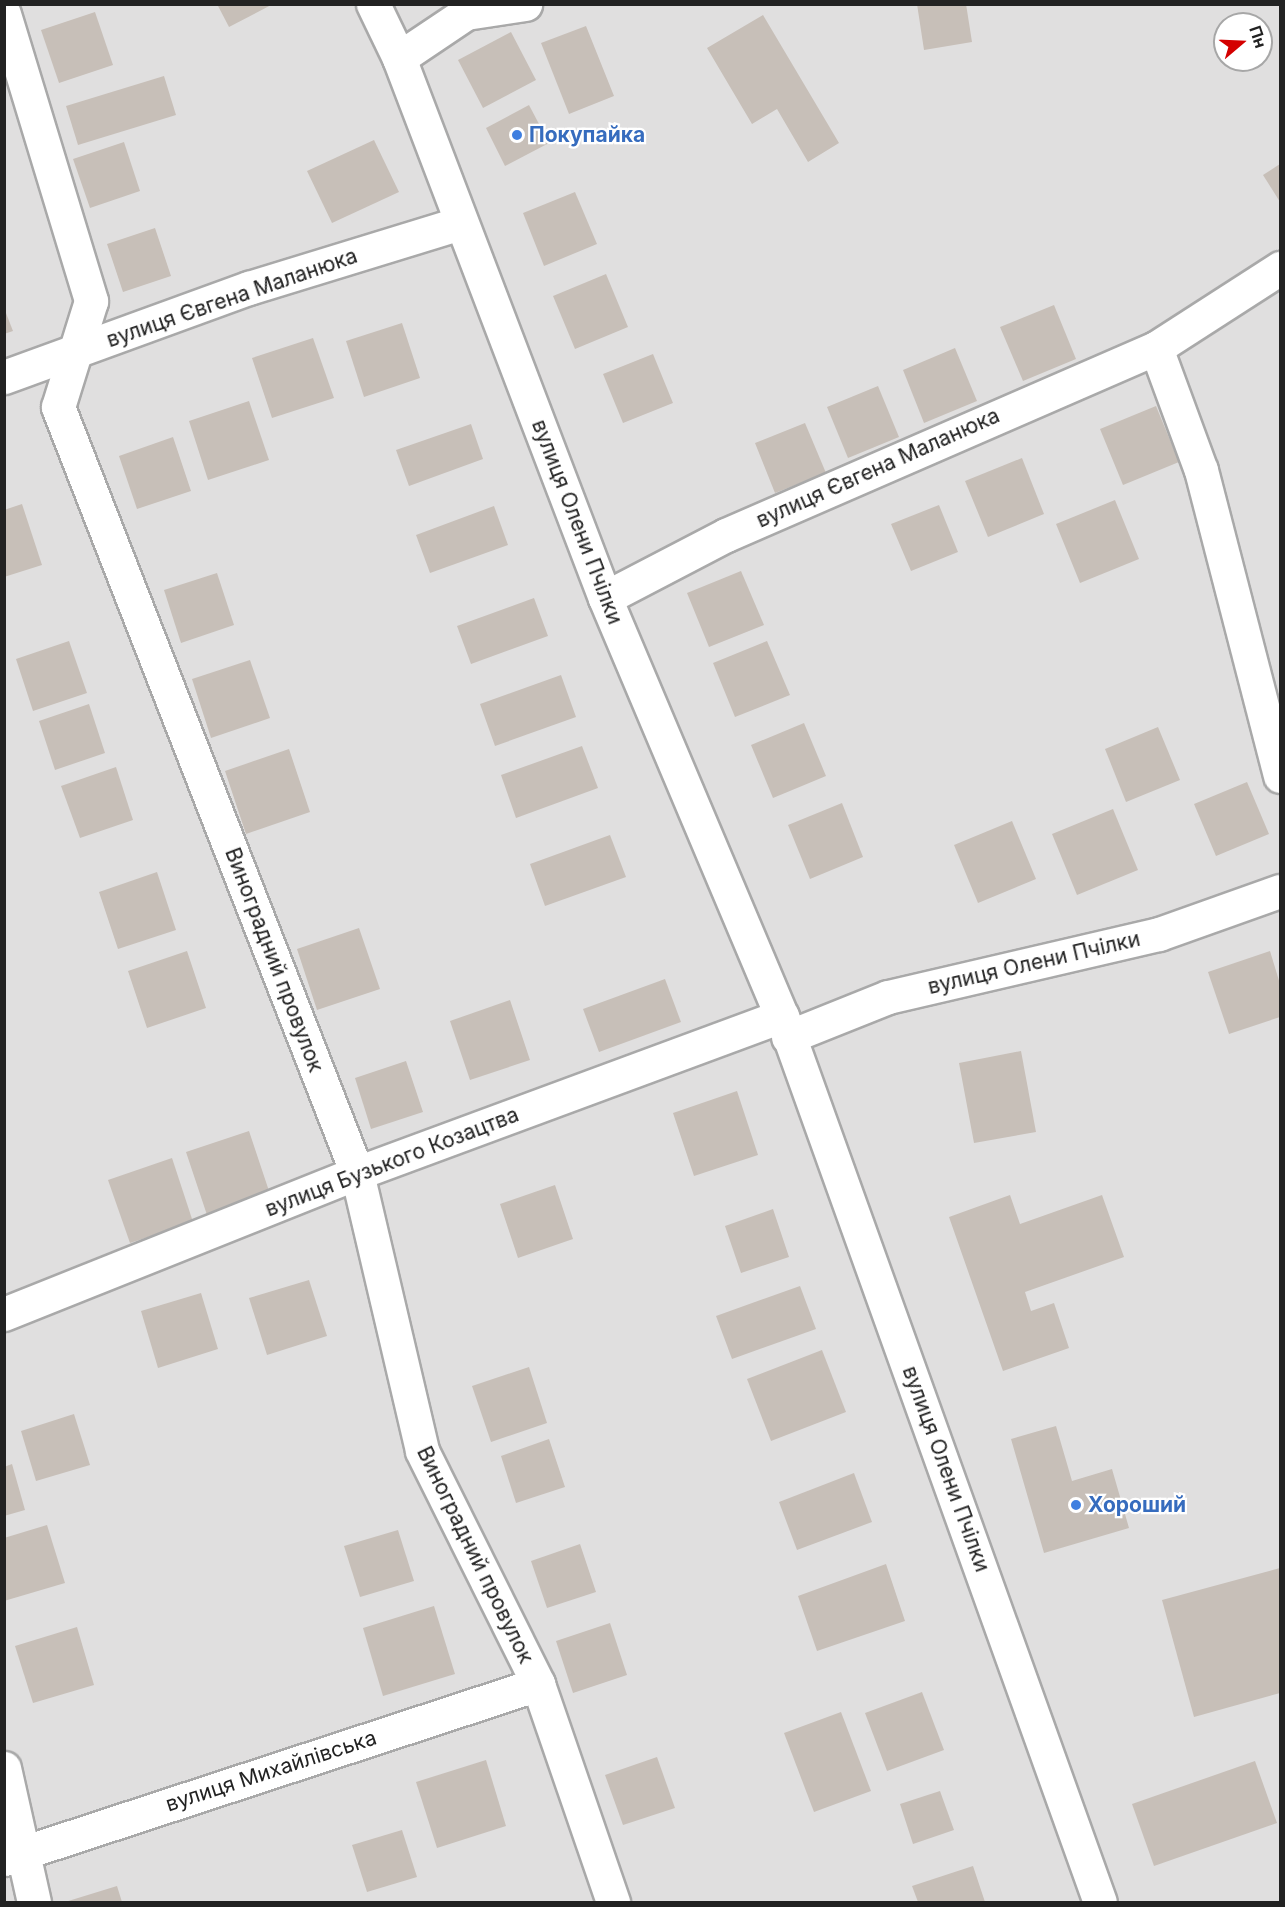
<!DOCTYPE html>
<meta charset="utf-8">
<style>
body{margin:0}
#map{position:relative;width:1285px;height:1907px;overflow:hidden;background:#f2efe9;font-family:Inter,sans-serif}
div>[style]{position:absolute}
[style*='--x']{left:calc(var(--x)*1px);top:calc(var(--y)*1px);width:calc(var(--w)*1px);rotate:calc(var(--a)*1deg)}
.residential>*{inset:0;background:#e0dfdf}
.building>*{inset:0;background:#c7bfb8}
.roads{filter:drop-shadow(2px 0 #a9a9a9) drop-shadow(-2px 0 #a9a9a9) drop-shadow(0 2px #a9a9a9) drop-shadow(0 -2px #a9a9a9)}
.minor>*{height:33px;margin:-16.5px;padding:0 16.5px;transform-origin:16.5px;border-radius:16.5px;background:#fff}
.dots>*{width:16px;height:16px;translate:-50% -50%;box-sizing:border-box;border:3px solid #fff;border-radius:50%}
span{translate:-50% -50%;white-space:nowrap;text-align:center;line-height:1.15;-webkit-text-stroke:4.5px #fff;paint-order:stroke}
.shop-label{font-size:21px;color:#366cbe;font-weight:700}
.left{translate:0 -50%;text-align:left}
.street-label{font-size:21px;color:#222}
.frame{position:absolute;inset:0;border:6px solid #222;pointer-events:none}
.north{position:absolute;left:1213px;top:12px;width:60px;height:60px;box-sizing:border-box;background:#fff;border:2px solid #a7a7a7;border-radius:50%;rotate:71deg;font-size:16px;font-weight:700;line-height:24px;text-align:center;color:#222}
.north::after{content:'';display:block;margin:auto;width:21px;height:27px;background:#d40000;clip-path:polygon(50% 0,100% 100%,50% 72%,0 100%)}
</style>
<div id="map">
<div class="residential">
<i style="clip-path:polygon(evenodd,5px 5px,1280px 5px,1280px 1902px,5px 1902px,5px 5px,1225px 24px,1261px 24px,1261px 60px,1225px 60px,1225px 24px)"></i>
</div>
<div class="building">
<i style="clip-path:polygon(217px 4px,273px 4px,229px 27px)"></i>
<i style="clip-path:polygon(917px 4px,966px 4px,972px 42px,924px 50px)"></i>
<i style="clip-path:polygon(95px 12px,113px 65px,59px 83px,41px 30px)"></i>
<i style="clip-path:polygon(763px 15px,839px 143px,808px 162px,777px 109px,752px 124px,707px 48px)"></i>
<i style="clip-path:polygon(586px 26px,614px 96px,569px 114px,541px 43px)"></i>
<i style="clip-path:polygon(511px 32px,536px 80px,483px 108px,458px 60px)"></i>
<i style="clip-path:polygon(164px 76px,176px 115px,78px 145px,66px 106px)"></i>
<i style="clip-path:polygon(529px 105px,549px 143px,505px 166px,486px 128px)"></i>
<i style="clip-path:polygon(374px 140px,399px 192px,332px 223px,307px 171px)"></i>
<i style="clip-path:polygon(124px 142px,140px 191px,90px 208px,73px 159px)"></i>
<i style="clip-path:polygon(1280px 164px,1280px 202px,1263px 175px)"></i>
<i style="clip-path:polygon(575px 192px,597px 244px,544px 266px,523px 213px)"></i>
<i style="clip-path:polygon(155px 228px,171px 276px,123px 292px,107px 244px)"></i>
<i style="clip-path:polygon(606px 274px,628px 327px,575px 349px,553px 296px)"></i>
<i style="clip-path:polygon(1054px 305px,1076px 359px,1023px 381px,1000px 327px)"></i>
<i style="clip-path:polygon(4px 308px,13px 331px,4px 334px)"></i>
<i style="clip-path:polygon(402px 323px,420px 378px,364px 397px,346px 341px)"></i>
<i style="clip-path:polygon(313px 338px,334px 398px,272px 418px,252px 358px)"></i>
<i style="clip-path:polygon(955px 348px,977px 401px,924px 423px,903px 370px)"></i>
<i style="clip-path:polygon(653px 354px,673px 403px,623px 423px,603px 374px)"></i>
<i style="clip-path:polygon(878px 386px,899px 437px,848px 458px,827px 407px)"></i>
<i style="clip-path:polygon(249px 401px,269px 460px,208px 480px,189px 421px)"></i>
<i style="clip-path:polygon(1156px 406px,1179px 462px,1123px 485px,1100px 429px)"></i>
<i style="clip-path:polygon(805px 423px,826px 473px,775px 493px,755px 443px)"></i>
<i style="clip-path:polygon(471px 424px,483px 459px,409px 486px,396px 450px)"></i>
<i style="clip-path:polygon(173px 437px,191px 491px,137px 509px,119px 456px)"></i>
<i style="clip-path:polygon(1022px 458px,1044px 514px,988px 537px,965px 481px)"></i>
<i style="clip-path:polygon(1115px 500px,1139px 559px,1080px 583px,1056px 524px)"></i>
<i style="clip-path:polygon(22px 504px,42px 565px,4px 577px,4px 510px)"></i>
<i style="clip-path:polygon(939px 505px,958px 552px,911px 571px,891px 524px)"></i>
<i style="clip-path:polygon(494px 506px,508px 545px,430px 573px,416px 535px)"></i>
<i style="clip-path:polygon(741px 571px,764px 625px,709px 647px,687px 593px)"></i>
<i style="clip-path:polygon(217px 573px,234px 625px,181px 643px,164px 590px)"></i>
<i style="clip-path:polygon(534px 598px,548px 636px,471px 664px,457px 626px)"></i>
<i style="clip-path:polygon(69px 641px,87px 693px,33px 711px,16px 659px)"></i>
<i style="clip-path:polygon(767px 641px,790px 695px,735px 717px,713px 663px)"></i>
<i style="clip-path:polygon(250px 660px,270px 718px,211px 738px,192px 679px)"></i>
<i style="clip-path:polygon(561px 675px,576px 717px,495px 746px,480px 704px)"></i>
<i style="clip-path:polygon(89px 704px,105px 753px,55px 770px,39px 721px)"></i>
<i style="clip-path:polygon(804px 723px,826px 776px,773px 798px,751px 745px)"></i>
<i style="clip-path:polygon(1158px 727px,1180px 780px,1126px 802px,1105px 749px)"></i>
<i style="clip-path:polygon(582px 746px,598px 788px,516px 818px,501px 775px)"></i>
<i style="clip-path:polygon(289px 749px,310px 812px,246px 834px,225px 771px)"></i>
<i style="clip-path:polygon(116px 767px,133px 820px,80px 838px,61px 786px)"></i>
<i style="clip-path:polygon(1247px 782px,1269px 834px,1216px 856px,1194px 804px)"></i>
<i style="clip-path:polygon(842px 803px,863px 857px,810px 879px,788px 825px)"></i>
<i style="clip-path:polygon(1113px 809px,1138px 870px,1077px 895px,1052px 834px)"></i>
<i style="clip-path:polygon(1012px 821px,1036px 879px,978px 903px,954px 845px)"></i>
<i style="clip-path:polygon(610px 835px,626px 877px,545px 906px,530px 864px)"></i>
<i style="clip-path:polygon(157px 872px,176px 930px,118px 949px,99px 892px)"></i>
<i style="clip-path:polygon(359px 928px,380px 989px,317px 1010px,297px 949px)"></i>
<i style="clip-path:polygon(187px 951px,206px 1008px,147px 1028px,128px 971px)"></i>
<i style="clip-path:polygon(1270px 951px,1280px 984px,1280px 1017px,1229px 1034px,1208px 972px)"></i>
<i style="clip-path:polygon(665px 979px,681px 1022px,599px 1052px,583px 1009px)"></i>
<i style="clip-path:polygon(510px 1000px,530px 1060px,470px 1080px,450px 1021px)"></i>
<i style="clip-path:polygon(1021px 1051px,1036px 1132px,974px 1143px,959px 1063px)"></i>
<i style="clip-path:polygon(406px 1061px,423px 1112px,371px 1129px,355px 1078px)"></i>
<i style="clip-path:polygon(737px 1091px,758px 1155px,694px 1176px,673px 1113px)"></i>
<i style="clip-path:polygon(249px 1131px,270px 1194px,207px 1215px,186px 1152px)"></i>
<i style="clip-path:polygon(172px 1158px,193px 1222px,130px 1243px,108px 1180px)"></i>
<i style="clip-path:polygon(555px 1185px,573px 1239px,518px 1258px,500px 1204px)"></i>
<i style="clip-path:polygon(1010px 1195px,1020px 1224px,1102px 1195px,1124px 1257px,1025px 1292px,1031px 1311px,1054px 1303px,1069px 1348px,1003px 1371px,949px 1217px)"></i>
<i style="clip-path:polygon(773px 1209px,789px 1257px,741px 1273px,725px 1226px)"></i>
<i style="clip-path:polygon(309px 1280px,327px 1336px,267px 1355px,249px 1298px)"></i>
<i style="clip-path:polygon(800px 1286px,816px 1329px,732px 1359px,716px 1316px)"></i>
<i style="clip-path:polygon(201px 1293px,218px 1349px,158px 1368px,141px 1311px)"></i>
<i style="clip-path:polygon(822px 1350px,846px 1412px,771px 1441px,747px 1379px)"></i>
<i style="clip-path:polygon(529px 1367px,547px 1423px,491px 1442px,472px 1386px)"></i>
<i style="clip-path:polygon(74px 1414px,90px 1465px,36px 1481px,21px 1431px)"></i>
<i style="clip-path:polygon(1056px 1426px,1072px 1481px,1112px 1469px,1129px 1528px,1044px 1553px,1011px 1439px)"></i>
<i style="clip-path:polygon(549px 1439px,565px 1487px,516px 1503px,501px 1456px)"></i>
<i style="clip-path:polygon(12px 1464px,25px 1510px,4px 1516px,4px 1467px)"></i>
<i style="clip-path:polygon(854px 1473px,872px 1522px,797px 1550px,779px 1502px)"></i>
<i style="clip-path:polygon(47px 1525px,65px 1583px,4px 1601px,4px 1538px)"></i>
<i style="clip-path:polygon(398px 1530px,414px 1581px,360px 1597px,344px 1546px)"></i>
<i style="clip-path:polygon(580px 1544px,596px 1592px,547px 1608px,531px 1561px)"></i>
<i style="clip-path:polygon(886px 1564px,905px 1621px,817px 1651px,798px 1596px)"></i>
<i style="clip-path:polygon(1280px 1568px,1280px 1693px,1194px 1717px,1162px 1600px)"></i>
<i style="clip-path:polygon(434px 1606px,455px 1674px,383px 1696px,363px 1628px)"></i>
<i style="clip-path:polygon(610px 1623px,627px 1675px,573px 1693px,556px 1641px)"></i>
<i style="clip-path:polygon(77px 1627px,94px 1685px,33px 1703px,15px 1646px)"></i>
<i style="clip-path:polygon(922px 1692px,944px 1750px,887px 1771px,865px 1713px)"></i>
<i style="clip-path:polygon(841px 1712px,871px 1791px,814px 1812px,784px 1733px)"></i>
<i style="clip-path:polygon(657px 1757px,675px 1808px,623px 1825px,605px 1775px)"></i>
<i style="clip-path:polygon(486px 1760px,506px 1826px,437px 1848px,416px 1782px)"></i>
<i style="clip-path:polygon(1255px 1761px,1277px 1823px,1154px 1866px,1132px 1804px)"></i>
<i style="clip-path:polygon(940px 1791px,954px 1830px,913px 1844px,900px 1804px)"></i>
<i style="clip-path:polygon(402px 1830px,417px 1877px,367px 1892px,352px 1845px)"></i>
<i style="clip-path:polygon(973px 1866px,985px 1902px,918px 1902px,912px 1886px)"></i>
<i style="clip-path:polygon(117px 1886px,122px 1902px,65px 1902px)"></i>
</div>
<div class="roads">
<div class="minor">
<i style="--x:373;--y:4;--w:60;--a:64.3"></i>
<i style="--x:399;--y:58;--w:578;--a:69.12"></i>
<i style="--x:605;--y:598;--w:454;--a:67.1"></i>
<i style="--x:782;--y:1016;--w:941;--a:70.26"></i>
<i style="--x:4;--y:14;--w:300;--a:73.1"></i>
<i style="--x:91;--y:301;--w:111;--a:107.3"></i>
<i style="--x:58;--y:407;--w:822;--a:68.68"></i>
<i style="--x:357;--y:1173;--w:285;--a:76.8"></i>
<i style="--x:422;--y:1451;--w:260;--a:63.5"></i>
<i style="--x:538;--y:1684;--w:231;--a:71"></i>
<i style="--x:399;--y:58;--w:81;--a:-33.9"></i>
<i style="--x:466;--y:13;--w:60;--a:-8.7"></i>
<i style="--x:1156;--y:348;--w:130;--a:69.8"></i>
<i style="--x:1201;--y:470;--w:316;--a:75.5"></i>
<i style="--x:4;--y:377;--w:261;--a:-20"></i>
<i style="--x:249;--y:288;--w:221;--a:-17.1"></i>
<i style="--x:605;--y:598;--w:136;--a:-27.5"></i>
<i style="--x:726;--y:535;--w:469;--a:-23.5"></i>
<i style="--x:1156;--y:348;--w:148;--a:-32.8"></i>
<i style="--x:788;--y:1037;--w:108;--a:-21.8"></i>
<i style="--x:888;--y:997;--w:278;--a:-13.1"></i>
<i style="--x:1159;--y:934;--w:128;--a:-19.6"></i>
<i style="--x:4;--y:1314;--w:380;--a:-21.8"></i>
<i style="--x:357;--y:1173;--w:453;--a:-20.3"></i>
<i style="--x:4;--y:1768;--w:137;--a:77.4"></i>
<i style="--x:4;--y:1859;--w:562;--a:-18.14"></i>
</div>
</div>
<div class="dots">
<i style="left:517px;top:135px;background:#3f7fe0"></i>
<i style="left:1076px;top:1505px;background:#3f7fe0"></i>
</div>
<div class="shop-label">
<span class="left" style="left:529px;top:135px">Покупайка</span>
<span class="left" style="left:1088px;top:1505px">Хороший</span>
</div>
<div class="street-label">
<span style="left:232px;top:298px;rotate:-19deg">вулиця Євгена Маланюка</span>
<span style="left:878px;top:468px;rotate:-24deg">вулиця Євгена Маланюка</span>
<span style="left:577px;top:522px;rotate:69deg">вулиця Олени Пчілки</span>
<span style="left:274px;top:960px;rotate:69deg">Виноградний провулок</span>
<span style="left:1034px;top:963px;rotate:-13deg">вулиця Олени Пчілки</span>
<span style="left:392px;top:1162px;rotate:-21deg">вулиця Бузького Козацтва</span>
<span style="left:946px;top:1469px;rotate:70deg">вулиця Олени Пчілки</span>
<span style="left:475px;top:1555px;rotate:64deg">Виноградний провулок</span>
<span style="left:271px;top:1771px;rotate:-18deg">вулиця Михайлівська</span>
</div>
<div class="frame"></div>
<div class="north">Пн</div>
</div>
